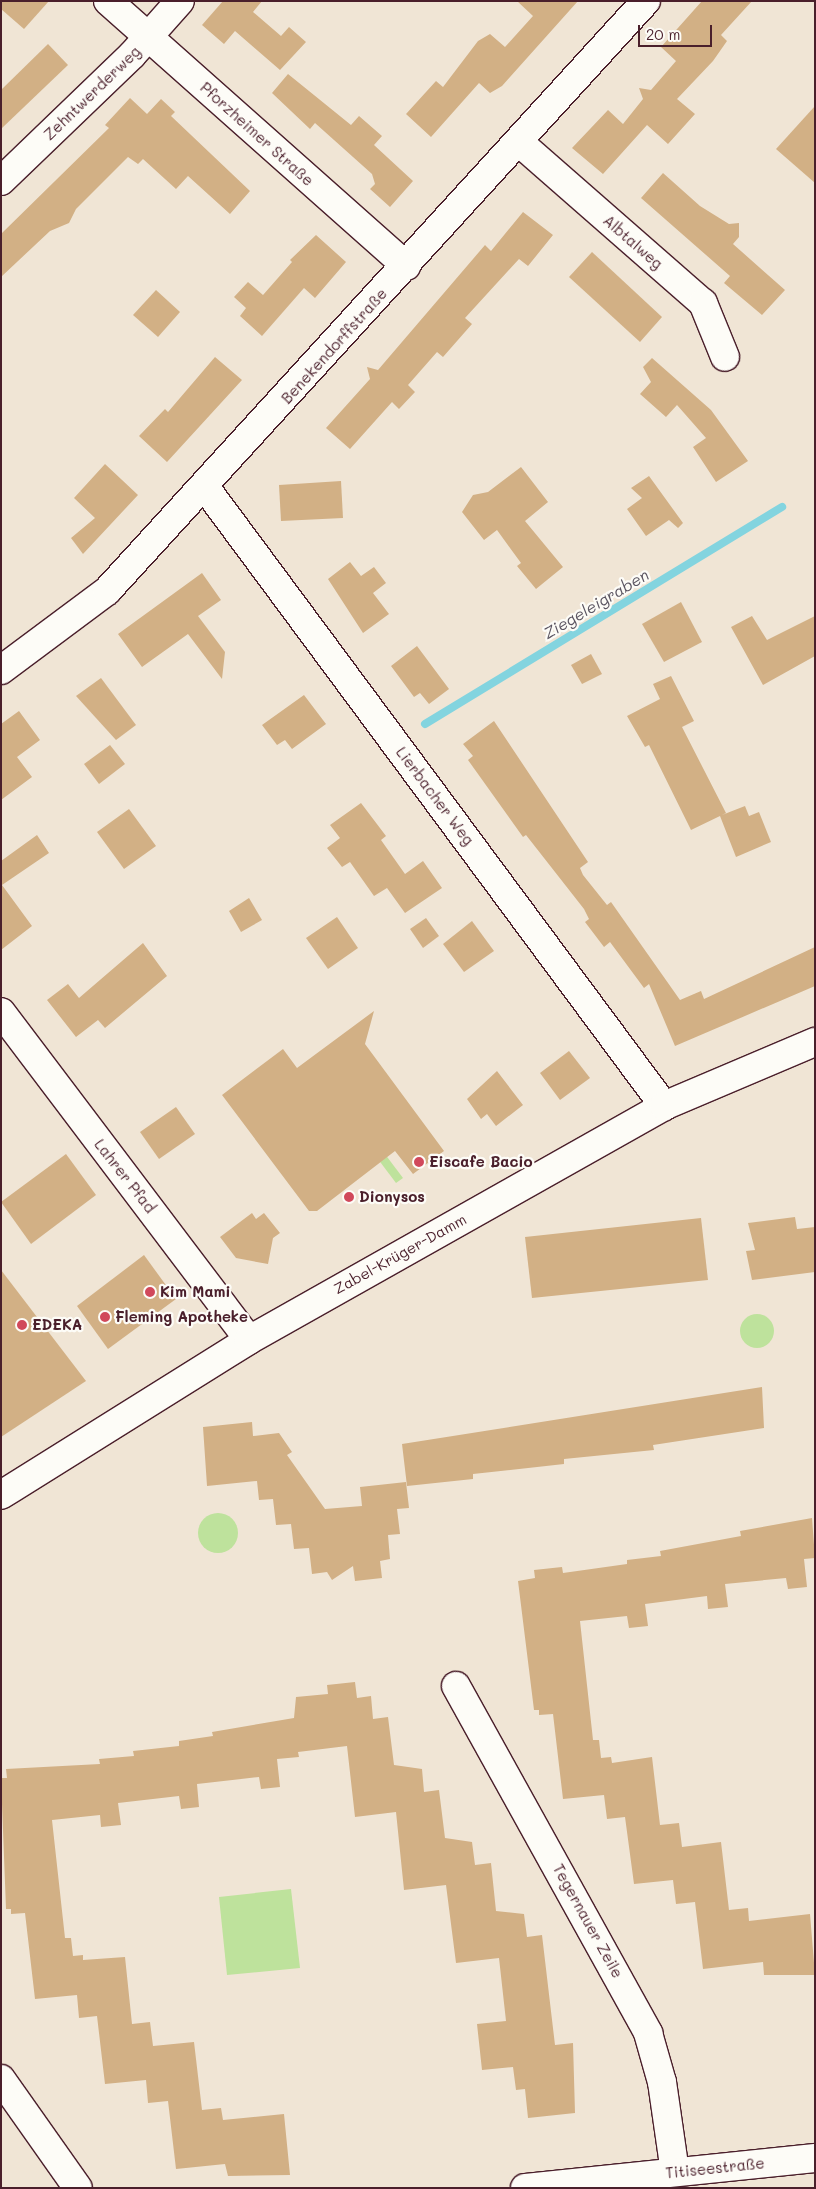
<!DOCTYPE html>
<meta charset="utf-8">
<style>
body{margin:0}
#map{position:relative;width:816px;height:2189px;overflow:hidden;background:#f0e5d5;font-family:Mali,sans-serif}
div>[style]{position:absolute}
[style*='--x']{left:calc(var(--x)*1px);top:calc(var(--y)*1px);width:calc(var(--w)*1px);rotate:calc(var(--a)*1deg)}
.green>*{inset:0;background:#bee29c}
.round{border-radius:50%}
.stream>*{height:8px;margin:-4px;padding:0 4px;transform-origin:4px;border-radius:4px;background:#83d4df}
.building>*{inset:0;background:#d2b085}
.roads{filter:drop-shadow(1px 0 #4a1f2b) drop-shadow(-1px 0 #4a1f2b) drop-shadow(0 1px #4a1f2b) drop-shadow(0 -1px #4a1f2b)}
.minor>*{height:28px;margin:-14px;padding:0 14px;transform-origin:14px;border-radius:14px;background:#fdfcf7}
.dots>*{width:14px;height:14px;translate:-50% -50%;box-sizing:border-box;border:2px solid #fdfcf7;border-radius:50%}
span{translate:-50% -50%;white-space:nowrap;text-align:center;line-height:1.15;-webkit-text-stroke:4.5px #fdfcf7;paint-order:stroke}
.street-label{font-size:15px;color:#4a1f2b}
.poi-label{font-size:15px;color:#4a1f2b;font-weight:700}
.left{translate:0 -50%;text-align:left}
.water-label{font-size:16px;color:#5b5561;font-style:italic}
.frame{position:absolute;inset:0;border:2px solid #4a1f2b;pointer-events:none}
.scale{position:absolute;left:638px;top:25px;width:74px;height:22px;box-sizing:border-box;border:2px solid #4a1f2b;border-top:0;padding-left:6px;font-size:15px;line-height:18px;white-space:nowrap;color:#4a1f2b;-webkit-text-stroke:4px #fdfcf7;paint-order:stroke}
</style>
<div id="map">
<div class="green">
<i style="clip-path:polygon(345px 1101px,403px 1178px,396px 1183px,338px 1106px)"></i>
<i class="round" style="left:740px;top:1314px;width:34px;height:34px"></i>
<i class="round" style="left:198px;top:1513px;width:40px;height:40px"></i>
<i style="clip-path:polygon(291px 1889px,300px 1968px,227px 1975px,219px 1897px)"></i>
</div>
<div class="stream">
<i style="--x:425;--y:724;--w:418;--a:-31.3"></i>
</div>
<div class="building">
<i style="clip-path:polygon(1px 1px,49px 1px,24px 29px,1px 9px)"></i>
<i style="clip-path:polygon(223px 1px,262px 1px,253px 12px,281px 36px,289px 27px,306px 42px,280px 70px,235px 31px,224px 44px,202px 25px)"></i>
<i style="clip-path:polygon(517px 1px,578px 1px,502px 86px,490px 93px,479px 83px,431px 137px,406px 114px,436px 81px,443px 87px,478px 41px,490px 34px,505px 47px,533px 16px)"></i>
<i style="clip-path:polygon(702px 1px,752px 1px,721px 35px,727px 41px,713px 61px,677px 99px,695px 114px,668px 144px,647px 125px,603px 174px,572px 148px,608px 110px,623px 124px,643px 99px,639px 88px,651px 90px,676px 61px,661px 47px)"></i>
<i style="clip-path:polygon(48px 44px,68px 65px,1px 129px,1px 90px)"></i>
<i style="clip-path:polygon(288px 74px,351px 125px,359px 116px,382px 136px,374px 145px,413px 181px,390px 207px,370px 189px,375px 184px,372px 174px,315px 123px,310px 129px,272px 93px)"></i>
<i style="clip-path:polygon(130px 98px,147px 114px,161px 99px,175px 112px,171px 116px,250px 191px,230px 214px,188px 176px,176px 189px,143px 159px,138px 164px,128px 157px,76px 209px,69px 223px,50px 231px,1px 277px,1px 234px,109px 128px,105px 125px)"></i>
<i style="clip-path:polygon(815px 106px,815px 183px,776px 149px)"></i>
<i style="clip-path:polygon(663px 173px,700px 206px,729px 224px,739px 223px,739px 237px,733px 244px,785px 290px,762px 315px,724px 283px,730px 276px,641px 198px)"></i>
<i style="clip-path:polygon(523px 212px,553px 235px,528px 266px,519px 259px,465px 318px,472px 324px,443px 357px,437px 352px,408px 385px,415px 392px,399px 409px,392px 402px,350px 449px,326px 428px,370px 379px,367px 367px,378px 370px,485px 245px,491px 251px)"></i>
<i style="clip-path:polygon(316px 235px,346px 262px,315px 298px,304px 288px,262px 336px,240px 316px,246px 308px,234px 297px,248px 282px,263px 295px,292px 262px,290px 260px)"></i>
<i style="clip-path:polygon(592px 252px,662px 317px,640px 342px,569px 277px)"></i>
<i style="clip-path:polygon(156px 290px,180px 312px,158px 337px,133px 315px)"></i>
<i style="clip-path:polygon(215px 357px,242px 380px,167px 462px,139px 436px,165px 409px,168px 412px)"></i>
<i style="clip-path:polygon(652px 358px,711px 410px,748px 461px,716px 482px,693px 447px,706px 438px,677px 405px,666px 417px,640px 394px,651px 382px,643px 367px)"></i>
<i style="clip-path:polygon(105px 464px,138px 495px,83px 554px,71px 538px,95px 518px,74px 498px)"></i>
<i style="clip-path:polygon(521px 467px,548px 502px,525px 521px,563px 567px,536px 589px,517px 566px,521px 563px,497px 530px,484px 540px,462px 512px,473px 495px,488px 492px)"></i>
<i style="clip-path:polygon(649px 476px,683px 523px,678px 528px,669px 520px,646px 536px,627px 509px,642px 498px,631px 488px)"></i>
<i style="clip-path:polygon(341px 481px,343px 518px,281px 521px,279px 485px)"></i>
<i style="clip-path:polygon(350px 562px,361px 576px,374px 567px,386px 583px,373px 593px,389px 614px,363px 633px,328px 579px)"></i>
<i style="clip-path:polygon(202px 573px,221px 600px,198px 616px,225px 652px,222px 679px,188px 634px,142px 667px,118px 634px)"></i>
<i style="clip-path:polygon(681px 602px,702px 642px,664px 662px,642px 624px)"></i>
<i style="clip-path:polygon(752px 616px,767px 640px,815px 616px,815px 656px,763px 685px,731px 627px)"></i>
<i style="clip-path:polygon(417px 646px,449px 689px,429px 704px,420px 693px,414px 697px,391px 666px)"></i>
<i style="clip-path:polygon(591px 654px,602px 674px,582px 684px,571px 665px)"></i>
<i style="clip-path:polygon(671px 676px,694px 721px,682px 727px,726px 813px,722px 815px,745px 806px,749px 816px,759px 812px,771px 842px,736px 857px,720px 816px,691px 830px,649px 745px,645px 747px,627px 716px,660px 699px,653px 684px)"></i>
<i style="clip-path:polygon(101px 678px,136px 725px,116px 740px,76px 696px)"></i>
<i style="clip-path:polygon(304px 695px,326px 724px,292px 749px,285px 740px,277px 745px,262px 725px)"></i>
<i style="clip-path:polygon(19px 711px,40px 740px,17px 757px,32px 777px,1px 800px,1px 724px)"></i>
<i style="clip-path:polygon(494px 721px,588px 862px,580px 868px,583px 875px,607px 905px,611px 902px,680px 1000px,701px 991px,704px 999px,815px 947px,815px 986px,675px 1046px,649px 984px,644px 988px,610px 942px,604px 947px,585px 922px,589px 919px,584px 909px,526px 835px,523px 837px,468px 760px,473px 756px,463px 744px)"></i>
<i style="clip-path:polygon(110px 745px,125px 764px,99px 784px,84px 764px)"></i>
<i style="clip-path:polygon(361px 803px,386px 836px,381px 840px,405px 874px,423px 861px,442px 888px,405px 913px,387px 888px,374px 896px,350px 862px,342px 867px,327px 848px,340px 838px,330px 825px)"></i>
<i style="clip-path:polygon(129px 809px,156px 846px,124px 869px,97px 832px)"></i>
<i style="clip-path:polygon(37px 835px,49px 853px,2px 885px,32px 926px,1px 950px,1px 861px)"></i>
<i style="clip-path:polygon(249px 898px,262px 920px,241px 932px,229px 911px)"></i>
<i style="clip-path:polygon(337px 917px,358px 948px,328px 969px,306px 938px)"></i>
<i style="clip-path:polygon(426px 918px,439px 936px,423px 948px,410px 929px)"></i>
<i style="clip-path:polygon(472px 921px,494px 951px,464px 972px,443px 944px)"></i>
<i style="clip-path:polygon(143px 943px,167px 976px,105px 1028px,98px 1020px,76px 1037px,47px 1000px,68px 984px,79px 998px)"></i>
<i style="clip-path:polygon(374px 1011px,365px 1044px,444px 1151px,413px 1174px,395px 1151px,317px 1211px,309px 1211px,222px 1095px,283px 1049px,297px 1068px)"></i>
<i style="clip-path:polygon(569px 1051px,590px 1078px,560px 1100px,540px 1073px)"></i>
<i style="clip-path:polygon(497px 1071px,523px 1105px,496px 1126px,487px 1114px,481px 1119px,467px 1099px)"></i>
<i style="clip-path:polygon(176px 1107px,195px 1134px,159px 1159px,140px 1132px)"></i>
<i style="clip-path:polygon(66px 1154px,96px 1195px,31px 1244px,1px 1202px)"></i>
<i style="clip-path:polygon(252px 1213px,256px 1219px,264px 1213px,280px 1233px,273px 1238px,268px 1264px,236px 1258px,220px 1237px)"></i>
<i style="clip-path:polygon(795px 1217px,797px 1229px,815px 1227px,815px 1272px,752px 1280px,746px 1251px,755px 1250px,748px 1223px)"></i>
<i style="clip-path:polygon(701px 1218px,708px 1280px,532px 1298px,525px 1237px)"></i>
<i style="clip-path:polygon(144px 1255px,176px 1299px,108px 1349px,77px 1306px)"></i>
<i style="clip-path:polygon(1px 1270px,86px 1381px,1px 1437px)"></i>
<i style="clip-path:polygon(762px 1387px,764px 1428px,653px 1445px,654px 1450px,564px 1459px,564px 1464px,473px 1474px,473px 1479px,407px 1486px,402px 1444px)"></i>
<i style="clip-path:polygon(252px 1422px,253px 1436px,279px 1433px,292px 1452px,287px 1455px,325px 1509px,362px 1506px,360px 1487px,406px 1482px,409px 1508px,397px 1509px,400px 1534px,388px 1535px,390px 1559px,380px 1561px,382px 1578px,355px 1581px,353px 1566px,332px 1580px,327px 1572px,312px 1574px,309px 1548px,294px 1549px,291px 1524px,276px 1525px,273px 1499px,259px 1500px,257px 1481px,207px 1486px,203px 1427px)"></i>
<i style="clip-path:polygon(812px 1518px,815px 1558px,804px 1559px,807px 1587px,788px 1589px,786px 1578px,725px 1584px,728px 1607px,708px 1609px,707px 1596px,645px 1604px,648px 1626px,629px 1628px,627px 1616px,580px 1621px,593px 1740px,599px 1740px,601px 1758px,611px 1757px,612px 1763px,652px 1757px,660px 1825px,679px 1823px,682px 1847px,721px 1842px,729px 1910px,748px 1908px,749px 1921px,810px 1914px,815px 1975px,764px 1975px,763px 1962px,703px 1969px,695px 1902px,676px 1904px,673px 1880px,634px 1884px,625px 1817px,607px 1819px,604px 1795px,563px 1799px,553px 1714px,539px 1715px,539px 1710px,534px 1710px,518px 1581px,535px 1578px,534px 1570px,562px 1567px,563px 1573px,627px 1564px,627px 1560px,661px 1556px,660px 1551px,741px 1536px,740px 1531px)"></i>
<i style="clip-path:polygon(355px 1682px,357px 1698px,371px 1696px,373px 1719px,388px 1717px,394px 1765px,422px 1769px,424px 1792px,439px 1790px,445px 1838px,472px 1842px,475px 1865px,491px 1863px,496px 1911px,524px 1914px,527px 1937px,542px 1935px,555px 2045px,573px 2043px,575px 2113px,528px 2118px,525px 2089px,516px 2090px,513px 2067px,482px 2070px,477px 2024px,506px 2021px,499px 1958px,456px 1963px,446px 1885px,404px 1890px,396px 1812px,355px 1817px,347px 1746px,298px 1752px,299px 1757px,277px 1759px,280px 1787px,261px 1789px,259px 1777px,197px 1784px,199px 1807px,181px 1809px,179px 1796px,118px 1803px,121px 1825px,101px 1827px,100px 1815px,52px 1820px,65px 1938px,71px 1938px,73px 1956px,83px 1955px,83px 1960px,125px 1957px,132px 2024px,150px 2022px,153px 2046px,194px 2042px,202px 2110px,221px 2108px,223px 2120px,284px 2114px,290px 2175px,228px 2176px,225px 2164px,176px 2169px,168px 2101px,148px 2103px,146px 2080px,105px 2084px,97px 2016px,79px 2018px,77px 1995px,35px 1999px,25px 1913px,11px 1914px,11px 1909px,6px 1909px,1px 1778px,7px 1778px,6px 1769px,100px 1764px,99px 1759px,134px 1756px,133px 1751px,179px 1746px,179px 1741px,213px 1736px,212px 1732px,294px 1718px,296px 1697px,328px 1694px,327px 1685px)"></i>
</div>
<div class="roads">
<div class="minor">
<i style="--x:108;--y:1;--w:399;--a:41.6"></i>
<i style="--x:520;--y:143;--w:243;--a:41.2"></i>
<i style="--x:703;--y:303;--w:58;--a:67.8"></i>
<i style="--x:1;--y:181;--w:182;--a:-43.9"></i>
<i style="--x:132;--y:55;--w:72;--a:-48.4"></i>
<i style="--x:205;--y:487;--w:771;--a:53.44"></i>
<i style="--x:1;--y:670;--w:132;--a:-36.7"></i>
<i style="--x:107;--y:591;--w:799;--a:-47.59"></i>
<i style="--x:1;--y:1012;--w:411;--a:52.9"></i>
<i style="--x:1;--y:1495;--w:292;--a:-32"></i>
<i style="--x:249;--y:1340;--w:476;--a:-29.4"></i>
<i style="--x:664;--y:1106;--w:164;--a:-23"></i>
<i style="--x:456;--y:1686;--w:397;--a:61"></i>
<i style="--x:648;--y:2033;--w:51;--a:74.1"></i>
<i style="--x:662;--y:2082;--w:91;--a:81.8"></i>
<i style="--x:1;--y:2079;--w:133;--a:54.8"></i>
<i style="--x:525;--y:2188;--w:292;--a:-5.9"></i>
</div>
</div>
<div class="dots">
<i style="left:419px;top:1162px;background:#d1495b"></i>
<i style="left:349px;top:1197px;background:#d1495b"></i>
<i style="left:150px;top:1292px;background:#d1495b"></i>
<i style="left:105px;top:1317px;background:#d1495b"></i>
<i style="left:22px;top:1325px;background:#d1495b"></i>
</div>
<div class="street-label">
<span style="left:92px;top:93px;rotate:-44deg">Zehntwerderweg</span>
<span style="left:257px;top:134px;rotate:42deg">Pforzheimer Straße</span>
<span style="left:633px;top:242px;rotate:41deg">Albtalweg</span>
<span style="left:334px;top:346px;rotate:-48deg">Benekendorffstraße</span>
<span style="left:435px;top:796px;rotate:53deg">Lierbacher Weg</span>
<span style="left:125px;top:1176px;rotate:52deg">Lahrer Pfad</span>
<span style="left:400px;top:1254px;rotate:-29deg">Zabel-Krüger-Damm</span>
<span style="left:588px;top:1921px;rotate:61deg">Tegernauer Zeile</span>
<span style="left:715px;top:2168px;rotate:-6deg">Titiseestraße</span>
</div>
<div class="poi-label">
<span class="left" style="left:429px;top:1162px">Eiscafe Bacio</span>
<span class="left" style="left:359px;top:1197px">Dionysos</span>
<span class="left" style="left:160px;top:1292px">Kim Mami</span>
<span class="left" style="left:115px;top:1317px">Fleming Apotheke</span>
<span class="left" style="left:32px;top:1325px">EDEKA</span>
</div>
<div class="water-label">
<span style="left:596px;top:604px;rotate:-31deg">Ziegeleigraben</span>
</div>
<div class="frame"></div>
<div class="scale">20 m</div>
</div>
